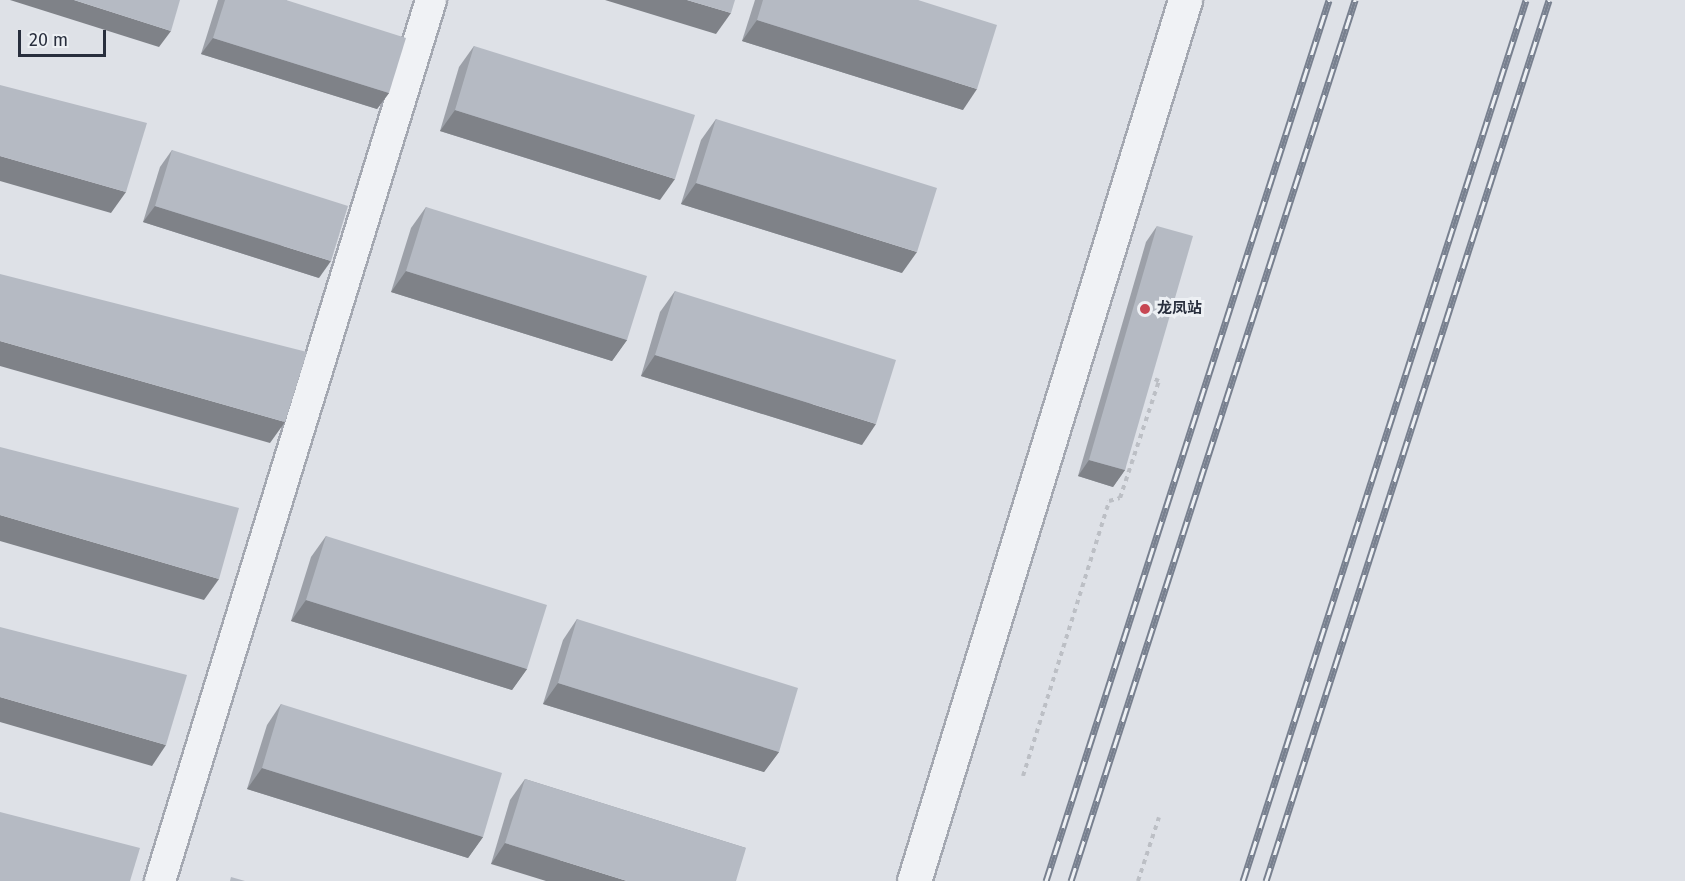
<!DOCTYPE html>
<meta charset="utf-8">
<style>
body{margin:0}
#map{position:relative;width:1685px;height:881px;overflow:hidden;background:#dee1e7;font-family:"Fira Sans","Noto Sans SC",sans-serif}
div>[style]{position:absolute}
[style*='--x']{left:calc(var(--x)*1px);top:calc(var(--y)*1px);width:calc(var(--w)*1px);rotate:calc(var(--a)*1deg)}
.path>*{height:4px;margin-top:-2px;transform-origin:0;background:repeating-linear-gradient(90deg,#bcbfc5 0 4.5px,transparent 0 9px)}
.roads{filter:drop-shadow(2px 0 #a4a8b1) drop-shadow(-2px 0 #a4a8b1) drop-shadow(0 2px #a4a8b1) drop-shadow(0 -2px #a4a8b1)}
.minor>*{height:30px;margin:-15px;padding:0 15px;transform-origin:15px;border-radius:15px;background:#f0f2f5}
.tertiary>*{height:33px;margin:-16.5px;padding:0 16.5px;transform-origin:16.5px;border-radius:16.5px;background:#f0f2f5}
.rail>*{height:7px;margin-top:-3.5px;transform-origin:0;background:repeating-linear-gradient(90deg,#edf0f4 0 14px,#78808f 0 28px);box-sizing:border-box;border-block:2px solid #78808f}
.wall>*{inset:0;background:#9ca0a8}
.shaded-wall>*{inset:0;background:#7f8288}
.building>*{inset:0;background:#b5bac3}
.dots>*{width:16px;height:16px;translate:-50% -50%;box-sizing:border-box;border:3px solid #edf0f4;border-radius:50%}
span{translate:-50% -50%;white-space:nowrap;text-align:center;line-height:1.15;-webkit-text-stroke:6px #edf0f4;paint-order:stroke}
.poi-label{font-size:15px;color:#282e3d;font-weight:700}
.left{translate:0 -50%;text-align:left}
.scale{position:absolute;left:18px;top:30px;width:88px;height:27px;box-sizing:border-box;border:3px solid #282e3d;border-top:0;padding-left:8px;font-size:18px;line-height:21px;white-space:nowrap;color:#282e3d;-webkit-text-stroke:4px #edf0f4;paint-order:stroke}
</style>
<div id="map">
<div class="path">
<i style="--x:1023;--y:776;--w:288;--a:-72.6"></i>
<i style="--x:1109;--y:501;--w:11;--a:-15"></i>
<i style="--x:1120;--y:498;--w:123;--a:-71.6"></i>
<i style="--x:1159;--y:381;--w:12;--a:-156"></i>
<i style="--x:1138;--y:881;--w:67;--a:-71.8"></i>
</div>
<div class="roads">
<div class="minor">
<i style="--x:160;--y:881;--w:922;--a:-72.9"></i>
</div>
<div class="tertiary">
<i style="--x:914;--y:881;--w:922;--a:-72.9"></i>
</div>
</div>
<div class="rail">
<i style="--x:1046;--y:881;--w:925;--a:-72.19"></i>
<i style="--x:1071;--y:881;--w:926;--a:-72.13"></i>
<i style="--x:1243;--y:881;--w:925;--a:-72.19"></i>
<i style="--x:1266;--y:881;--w:925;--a:-72.19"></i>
</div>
<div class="wall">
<i style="clip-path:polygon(218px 0,286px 0,389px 93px,377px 109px,201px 54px)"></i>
<i style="clip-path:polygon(755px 0,918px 0,963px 110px,742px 41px)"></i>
<i style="clip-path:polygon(474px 46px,660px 200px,440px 131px,459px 67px)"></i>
<i style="clip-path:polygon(716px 119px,902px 273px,681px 204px,701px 140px)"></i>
<i style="clip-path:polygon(172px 150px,319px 278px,143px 222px,160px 167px)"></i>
<i style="clip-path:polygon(426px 207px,627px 340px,612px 361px,391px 292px,411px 228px)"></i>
<i style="clip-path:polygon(1157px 226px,1125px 470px,1113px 487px,1078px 476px,1146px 242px)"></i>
<i style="clip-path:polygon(675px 291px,862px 445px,641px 376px,660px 312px)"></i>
<i style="clip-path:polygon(326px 536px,527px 669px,512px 690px,291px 621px,311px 557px)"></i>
<i style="clip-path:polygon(577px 619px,779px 752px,764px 772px,543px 704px,563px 640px)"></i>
<i style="clip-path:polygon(281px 704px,483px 837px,468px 858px,247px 789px,267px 725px)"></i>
<i style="clip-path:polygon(525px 779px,746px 848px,491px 864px,510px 800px)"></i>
</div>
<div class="shaded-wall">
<i style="clip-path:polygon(10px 0,74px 0,171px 31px,159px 47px)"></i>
<i style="clip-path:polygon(605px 0,687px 0,731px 13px,716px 34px)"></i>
<i style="clip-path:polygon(757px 20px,977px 89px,963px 110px,742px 41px)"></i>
<i style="clip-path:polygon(213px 38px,389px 93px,377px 109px,201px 54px)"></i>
<i style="clip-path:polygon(455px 110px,675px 179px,660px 200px,440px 131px)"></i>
<i style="clip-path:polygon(0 156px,126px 192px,111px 213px,0 181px)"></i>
<i style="clip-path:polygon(696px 183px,917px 252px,902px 273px,681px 204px)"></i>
<i style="clip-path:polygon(155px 206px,331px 261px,319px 278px,143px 222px)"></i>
<i style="clip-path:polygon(406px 271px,627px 340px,612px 361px,391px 292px)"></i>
<i style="clip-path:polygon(0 341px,285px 422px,270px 443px,0 366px)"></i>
<i style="clip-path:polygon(655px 355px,876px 424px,862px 445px,641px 376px)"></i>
<i style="clip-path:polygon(1089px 460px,1125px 470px,1113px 487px,1078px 476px)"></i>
<i style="clip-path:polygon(0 515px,219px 579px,204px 600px,0 541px)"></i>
<i style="clip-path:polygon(306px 600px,527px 669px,512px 690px,291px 621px)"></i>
<i style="clip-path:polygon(558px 683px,779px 752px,764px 772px,543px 704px)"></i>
<i style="clip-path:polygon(0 697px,166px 745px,152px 766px,0 722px)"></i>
<i style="clip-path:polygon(262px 768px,483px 837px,468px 858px,247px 789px)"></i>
<i style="clip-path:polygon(505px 843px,627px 881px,546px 881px,491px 864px)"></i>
</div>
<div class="building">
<i style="clip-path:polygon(74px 0,180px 0,171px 31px)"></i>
<i style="clip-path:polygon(225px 0,286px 0,406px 38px,389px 93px,213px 38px)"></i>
<i style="clip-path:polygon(687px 0,735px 0,731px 13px)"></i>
<i style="clip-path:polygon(763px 0,918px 0,997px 25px,977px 89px,757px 20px)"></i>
<i style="clip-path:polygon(474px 46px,695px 115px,675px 179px,455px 110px)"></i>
<i style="clip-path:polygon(0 85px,147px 123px,126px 192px,0 156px)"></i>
<i style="clip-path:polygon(716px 119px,937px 188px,917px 252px,696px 183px)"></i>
<i style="clip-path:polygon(172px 150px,348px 206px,331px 261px,155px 206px)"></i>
<i style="clip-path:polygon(426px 207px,647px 276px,627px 340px,406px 271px)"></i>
<i style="clip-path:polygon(1157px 226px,1193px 236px,1125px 470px,1089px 460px)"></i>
<i style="clip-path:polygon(0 274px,307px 352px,285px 422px,0 341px)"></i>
<i style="clip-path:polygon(675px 291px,896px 360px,876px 424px,655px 355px)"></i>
<i style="clip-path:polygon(0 447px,239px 508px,219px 579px,0 515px)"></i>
<i style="clip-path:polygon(326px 536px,547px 605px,527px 669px,306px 600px)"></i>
<i style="clip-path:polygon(577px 619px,798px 688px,779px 752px,558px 683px)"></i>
<i style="clip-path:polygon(0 627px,187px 675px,166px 745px,0 697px)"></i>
<i style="clip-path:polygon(281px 704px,502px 773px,483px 837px,262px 768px)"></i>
<i style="clip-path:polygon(525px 779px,746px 848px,736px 881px,627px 881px,505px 843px)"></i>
<i style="clip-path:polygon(0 812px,140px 848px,130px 881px,0 881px)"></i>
<i style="clip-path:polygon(231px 877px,245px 881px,230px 881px)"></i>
</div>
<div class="dots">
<i style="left:1145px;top:309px;background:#c74753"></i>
</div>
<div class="poi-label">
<span class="left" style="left:1157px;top:309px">龙凤站</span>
</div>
<div class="scale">20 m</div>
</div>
